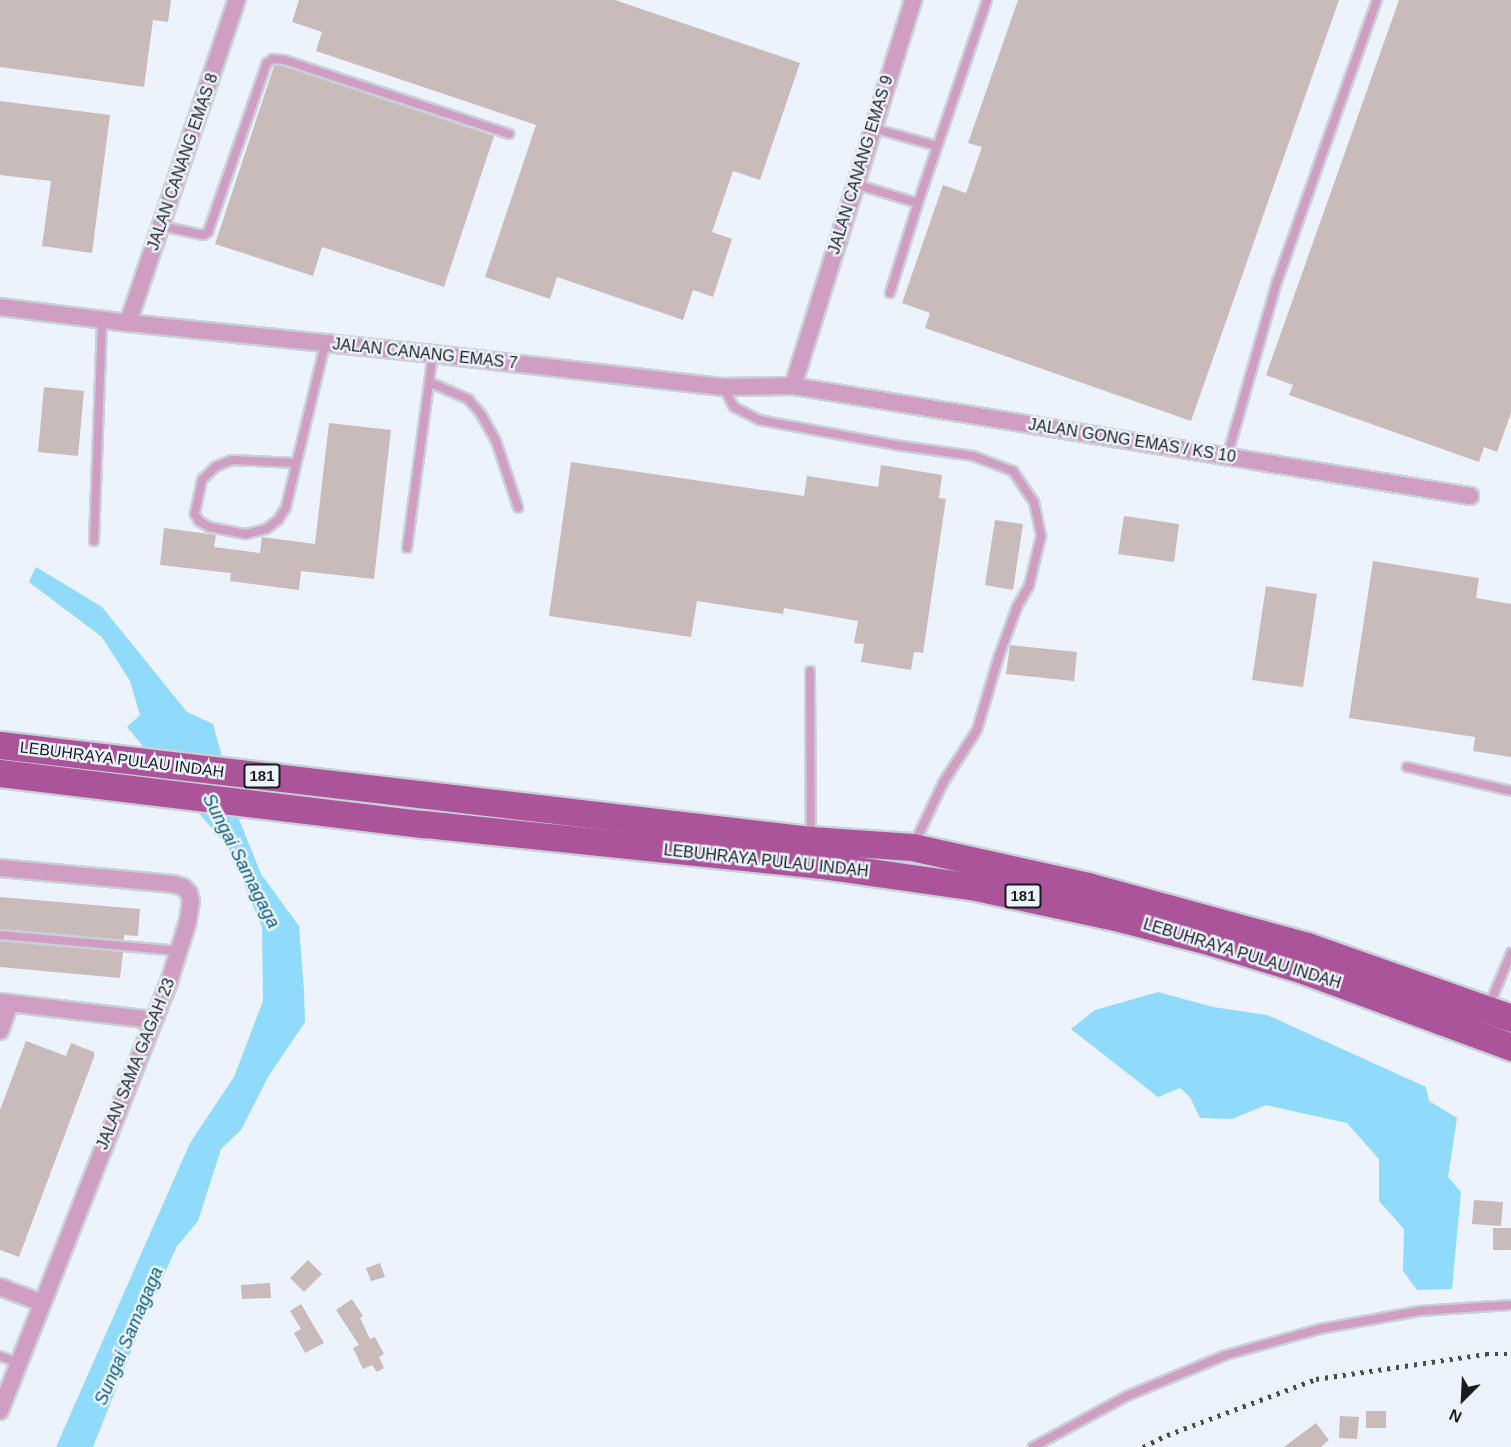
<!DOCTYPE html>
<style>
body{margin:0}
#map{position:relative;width:1511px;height:1447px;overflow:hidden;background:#ecf3fd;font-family:Helvetica,sans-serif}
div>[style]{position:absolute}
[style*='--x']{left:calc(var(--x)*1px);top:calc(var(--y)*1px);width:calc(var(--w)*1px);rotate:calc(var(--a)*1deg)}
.water>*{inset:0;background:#90dbfc}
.building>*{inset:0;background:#c9bbb9}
.roads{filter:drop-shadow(2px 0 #cad0d9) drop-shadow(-2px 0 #cad0d9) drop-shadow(0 2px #cad0d9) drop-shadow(0 -2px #cad0d9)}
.service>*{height:8px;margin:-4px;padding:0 4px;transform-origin:4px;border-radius:4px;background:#d09ec3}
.minor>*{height:16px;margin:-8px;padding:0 8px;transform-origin:8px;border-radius:8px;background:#d09ec3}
.primary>*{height:27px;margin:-13.5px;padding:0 13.5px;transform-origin:13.5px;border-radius:13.5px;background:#ac549a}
.rail>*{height:4.5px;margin-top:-2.25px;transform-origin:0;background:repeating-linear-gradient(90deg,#484b50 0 3px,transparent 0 9px)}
span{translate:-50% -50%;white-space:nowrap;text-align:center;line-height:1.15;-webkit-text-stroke:5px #ecf3fd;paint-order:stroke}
.shield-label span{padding:2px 4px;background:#ecf3fd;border:2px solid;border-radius:4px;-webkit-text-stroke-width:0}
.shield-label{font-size:15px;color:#191b1f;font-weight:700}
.street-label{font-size:16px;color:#191b1f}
.water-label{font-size:18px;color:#095d78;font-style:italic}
.north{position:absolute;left:1433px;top:1369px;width:60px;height:60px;-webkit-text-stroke:4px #ecf3fd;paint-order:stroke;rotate:204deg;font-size:16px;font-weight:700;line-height:24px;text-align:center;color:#191b1f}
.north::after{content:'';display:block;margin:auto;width:21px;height:27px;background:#191b1f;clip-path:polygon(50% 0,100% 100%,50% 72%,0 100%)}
</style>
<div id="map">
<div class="water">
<i style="clip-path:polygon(36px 567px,102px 607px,187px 712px,213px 724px,240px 822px,261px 874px,299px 926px,304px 991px,305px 1022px,268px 1077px,241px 1130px,221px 1149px,198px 1221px,177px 1246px,141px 1326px,93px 1447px,56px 1447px,190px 1143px,234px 1077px,263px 1001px,262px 927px,229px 849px,127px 727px,140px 715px,130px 681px,102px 637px,29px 582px)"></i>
<i style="clip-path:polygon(1158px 992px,1213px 1007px,1267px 1015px,1426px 1087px,1429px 1101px,1457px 1118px,1448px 1177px,1461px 1192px,1452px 1289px,1417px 1290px,1403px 1271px,1404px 1229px,1379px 1201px,1379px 1159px,1347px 1123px,1266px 1105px,1232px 1119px,1200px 1118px,1190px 1097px,1180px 1088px,1158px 1097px,1071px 1029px,1095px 1010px)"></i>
</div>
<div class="building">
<i style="clip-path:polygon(0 0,171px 0,168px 22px,153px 20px,144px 87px,0 67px)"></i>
<i style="clip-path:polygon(299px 0,615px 0,800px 63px,760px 180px,733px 171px,712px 232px,732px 239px,713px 297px,693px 290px,683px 320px,557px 277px,550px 299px,485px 277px,536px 125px,316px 51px,322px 32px,292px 22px)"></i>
<i style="clip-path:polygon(1018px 0,1339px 0,1191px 421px,925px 328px,930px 313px,902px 303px,943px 185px,966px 193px,982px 147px,968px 143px)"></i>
<i style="clip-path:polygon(1399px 0,1511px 0,1511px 413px,1497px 452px,1484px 447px,1479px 462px,1289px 395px,1293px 385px,1266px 375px)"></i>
<i style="clip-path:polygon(274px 66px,283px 66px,494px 136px,444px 287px,322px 247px,313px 276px,215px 244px)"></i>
<i style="clip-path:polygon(0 101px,110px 115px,92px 253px,42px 246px,51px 181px,0 175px)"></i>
<i style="clip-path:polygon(44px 387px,84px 391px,78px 456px,38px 452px)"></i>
<i style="clip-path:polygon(329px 423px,391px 430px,374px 579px,301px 571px,299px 590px,230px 581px,231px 573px,160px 565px,164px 528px,216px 535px,214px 547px,260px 553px,262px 537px,315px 544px)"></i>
<i style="clip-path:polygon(571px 462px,804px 496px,807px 476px,878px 487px,881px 465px,942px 475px,939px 498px,946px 499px,923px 653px,914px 652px,911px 670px,861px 662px,864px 644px,854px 643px,858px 621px,784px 608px,783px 614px,697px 601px,691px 637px,549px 616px)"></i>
<i style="clip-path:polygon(1124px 516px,1179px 524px,1174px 562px,1118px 554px)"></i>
<i style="clip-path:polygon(995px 520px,1023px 524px,1013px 590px,985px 585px)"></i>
<i style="clip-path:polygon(1373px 561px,1479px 578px,1476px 598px,1511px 604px,1511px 757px,1473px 751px,1475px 737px,1349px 718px)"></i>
<i style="clip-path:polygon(1266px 586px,1317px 594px,1303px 687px,1252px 680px)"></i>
<i style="clip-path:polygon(1010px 645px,1077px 652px,1074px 681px,1006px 674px)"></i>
<i style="clip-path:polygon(0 897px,140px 909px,138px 936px,124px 935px,124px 940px,0 929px)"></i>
<i style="clip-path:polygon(0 941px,123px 952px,120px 978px,0 967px)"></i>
<i style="clip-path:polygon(26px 1041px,66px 1056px,71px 1043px,94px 1052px,94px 1057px,19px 1257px,0 1250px,0 1110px)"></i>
<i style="clip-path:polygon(1474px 1200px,1503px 1202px,1501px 1226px,1472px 1224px)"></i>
<i style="clip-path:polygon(1493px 1228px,1511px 1228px,1511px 1250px,1493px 1250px)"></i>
<i style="clip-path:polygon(308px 1260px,322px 1274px,304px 1292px,290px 1278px)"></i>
<i style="clip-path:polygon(380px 1263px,385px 1277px,371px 1281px,366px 1268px)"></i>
<i style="clip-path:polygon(270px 1283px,271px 1298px,242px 1299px,241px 1285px)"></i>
<i style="clip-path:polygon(352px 1299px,363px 1316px,360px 1318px,370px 1339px,375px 1337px,384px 1354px,379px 1357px,384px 1368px,377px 1372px,372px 1365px,363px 1369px,353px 1348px,359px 1345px,336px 1310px)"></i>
<i style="clip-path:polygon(301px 1304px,324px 1343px,305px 1353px,294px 1333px,301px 1329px,290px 1311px)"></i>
<i style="clip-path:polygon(1366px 1411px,1386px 1411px,1386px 1428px,1366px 1428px)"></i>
<i style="clip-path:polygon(1340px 1416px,1359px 1417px,1357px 1439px,1339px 1438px)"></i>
<i style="clip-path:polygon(1316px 1423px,1329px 1440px,1321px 1447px,1284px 1447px)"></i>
</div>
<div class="roads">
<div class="service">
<i style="--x:872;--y:128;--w:67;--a:15.5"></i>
<i style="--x:855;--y:184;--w:66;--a:16.8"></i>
<i style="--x:918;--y:203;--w:214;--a:-71.2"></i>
<i style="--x:161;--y:226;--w:43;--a:12.1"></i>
<i style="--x:203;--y:235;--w:6;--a:-31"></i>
<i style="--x:208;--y:232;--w:179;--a:-70.8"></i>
<i style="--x:267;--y:63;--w:7;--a:-34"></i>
<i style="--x:273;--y:59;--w:11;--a:5"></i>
<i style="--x:284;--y:60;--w:237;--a:18.2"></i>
<i style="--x:890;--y:293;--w:94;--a:-72.7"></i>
<i style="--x:429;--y:382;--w:43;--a:23.6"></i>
<i style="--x:468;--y:399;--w:20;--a:49"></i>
<i style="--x:481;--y:414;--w:31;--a:61"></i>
<i style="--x:496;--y:441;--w:70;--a:71.6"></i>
<i style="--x:723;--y:387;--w:23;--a:61"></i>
<i style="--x:734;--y:407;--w:28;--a:27"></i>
<i style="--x:759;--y:420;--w:138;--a:10.4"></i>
<i style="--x:895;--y:445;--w:79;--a:8"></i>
<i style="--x:973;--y:456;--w:43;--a:20.6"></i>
<i style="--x:1013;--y:471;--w:37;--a:56"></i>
<i style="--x:1034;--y:502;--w:35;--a:78"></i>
<i style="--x:1041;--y:536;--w:51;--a:103.5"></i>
<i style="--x:1029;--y:586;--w:24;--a:120"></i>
<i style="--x:1017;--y:607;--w:52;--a:110.2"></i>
<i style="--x:999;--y:656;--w:77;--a:106.6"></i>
<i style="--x:977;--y:730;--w:63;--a:122.7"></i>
<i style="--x:943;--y:783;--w:68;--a:115.4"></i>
<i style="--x:1227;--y:457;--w:182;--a:-74.1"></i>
<i style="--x:1277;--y:282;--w:299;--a:-70.5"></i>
<i style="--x:296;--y:463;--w:64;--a:-177.3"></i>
<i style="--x:232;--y:460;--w:18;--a:158"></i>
<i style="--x:215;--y:467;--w:18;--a:135"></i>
<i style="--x:202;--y:480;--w:35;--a:102"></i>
<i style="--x:195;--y:514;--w:8;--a:60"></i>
<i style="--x:199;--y:521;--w:12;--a:31"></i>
<i style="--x:209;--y:527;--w:38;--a:11"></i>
<i style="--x:246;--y:534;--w:21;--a:-14"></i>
<i style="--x:266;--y:529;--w:15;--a:-37"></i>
<i style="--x:278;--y:520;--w:15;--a:-58"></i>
<i style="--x:286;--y:507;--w:168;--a:-76.5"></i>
<i style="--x:94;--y:541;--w:221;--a:-87.9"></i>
<i style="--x:407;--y:548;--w:196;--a:-82.4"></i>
<i style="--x:810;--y:671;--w:166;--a:89.7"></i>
<i style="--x:1407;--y:767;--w:107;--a:13"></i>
<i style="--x:0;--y:935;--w:180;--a:5.1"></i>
<i style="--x:1488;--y:1008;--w:60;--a:-67.3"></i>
<i style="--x:0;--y:1356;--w:19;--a:21"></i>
<i style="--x:1033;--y:1447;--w:107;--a:-28.5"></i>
<i style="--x:1127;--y:1396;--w:107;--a:-22.5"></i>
<i style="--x:1226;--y:1355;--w:98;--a:-15.5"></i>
<i style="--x:1320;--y:1329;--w:101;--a:-10.3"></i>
<i style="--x:1419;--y:1311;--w:92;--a:-3.7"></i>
</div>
<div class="minor">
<i style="--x:0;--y:307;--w:129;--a:7.1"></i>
<i style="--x:128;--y:323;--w:307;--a:5.8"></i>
<i style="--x:433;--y:354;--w:291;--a:6.5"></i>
<i style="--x:722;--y:387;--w:71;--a:-0.8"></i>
<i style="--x:793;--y:386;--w:404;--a:-72.7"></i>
<i style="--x:128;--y:323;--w:341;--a:-71.4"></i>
<i style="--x:793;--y:386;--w:686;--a:9.23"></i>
<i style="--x:0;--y:868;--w:174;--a:5.3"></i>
<i style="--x:173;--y:884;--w:10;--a:17"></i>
<i style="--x:183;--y:887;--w:8;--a:45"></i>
<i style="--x:189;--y:893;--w:8;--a:76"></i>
<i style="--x:191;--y:901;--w:20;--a:99"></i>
<i style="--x:188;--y:921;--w:64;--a:107.3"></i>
<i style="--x:169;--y:982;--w:461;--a:111.5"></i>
<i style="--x:0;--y:1002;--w:154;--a:6.7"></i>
<i style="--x:0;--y:1031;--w:30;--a:-70"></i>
<i style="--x:0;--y:1287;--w:45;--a:20.9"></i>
</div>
<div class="primary">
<i style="--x:0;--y:745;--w:817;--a:6.68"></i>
<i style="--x:811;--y:840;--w:101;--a:4"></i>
<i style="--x:912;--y:847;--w:180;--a:12.5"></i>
<i style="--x:1088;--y:886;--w:227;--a:15.3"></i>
<i style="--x:1307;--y:946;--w:216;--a:19.4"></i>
<i style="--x:0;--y:773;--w:427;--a:6.9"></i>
<i style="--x:424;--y:824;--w:406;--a:5.9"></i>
<i style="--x:828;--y:866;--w:149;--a:8.1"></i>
<i style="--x:976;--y:887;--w:146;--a:12.2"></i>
<i style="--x:1119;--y:918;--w:96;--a:14.5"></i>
<i style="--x:1212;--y:942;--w:95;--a:17.1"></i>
<i style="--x:1303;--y:970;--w:222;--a:20.3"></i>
</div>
</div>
<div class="rail">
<i style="--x:1143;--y:1447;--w:27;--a:-27"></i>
<i style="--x:1167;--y:1435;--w:159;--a:-20.6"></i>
<i style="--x:1316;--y:1379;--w:172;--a:-8.4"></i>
<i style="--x:1486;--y:1354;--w:25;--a:0"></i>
</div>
<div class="shield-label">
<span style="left:262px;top:776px">181</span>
<span style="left:1023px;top:896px">181</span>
</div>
<div class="street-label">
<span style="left:183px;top:162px;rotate:-71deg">JALAN CANANG EMAS 8</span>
<span style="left:861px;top:165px;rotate:-73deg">JALAN CANANG EMAS 9</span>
<span style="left:425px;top:354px;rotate:6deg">JALAN CANANG EMAS 7</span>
<span style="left:1132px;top:441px;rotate:9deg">JALAN GONG EMAS / KS 10</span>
<span style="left:122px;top:760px;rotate:7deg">LEBUHRAYA PULAU INDAH</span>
<span style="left:766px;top:861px;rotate:6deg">LEBUHRAYA PULAU INDAH</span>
<span style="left:1242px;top:954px;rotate:17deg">LEBUHRAYA PULAU INDAH</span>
<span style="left:136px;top:1064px;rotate:-68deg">JALAN SAMA GAGAH 23</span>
</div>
<div class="water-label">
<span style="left:241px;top:861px;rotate:63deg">Sungai Samagaga</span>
<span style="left:129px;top:1336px;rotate:-67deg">Sungai Samagaga</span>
</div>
<div class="north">N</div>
</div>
